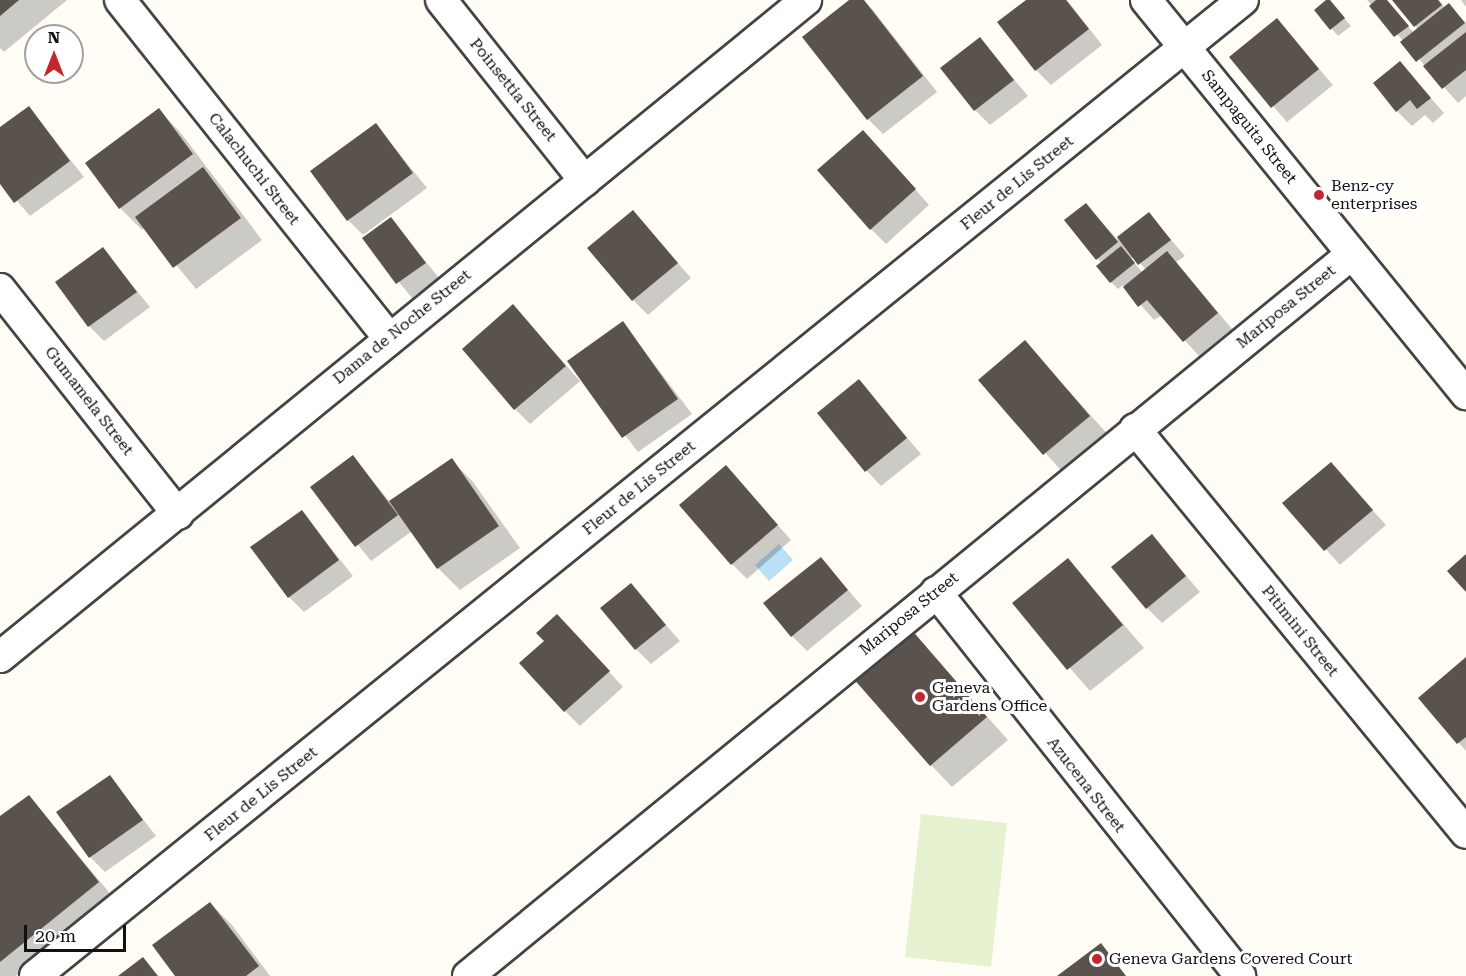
<!DOCTYPE html>
<style>
body{margin:0}
#map{position:relative;width:1466px;height:976px;overflow:hidden;background:#fffdf5;font-family:"Roboto Serif",serif}
div>[style]{position:absolute}
[style*='--x']{left:calc(var(--x)*1px);top:calc(var(--y)*1px);width:calc(var(--w)*1px);rotate:calc(var(--a)*1deg)}
.pitch>*{inset:0;background:#e6f2cf}
.water>*{inset:0;background:#b9e0f7}
.shadow>*{inset:0;background:#0003}
.building>*{inset:0;background:#5a524d}
.roads{filter:drop-shadow(2px 0 #444) drop-shadow(-2px 0 #444) drop-shadow(0 2px #444) drop-shadow(0 -2px #444)}
.street>*{height:30px;margin:-15px;padding:0 15px;transform-origin:15px;border-radius:15px;background:#fff}
.dots>*{width:16px;height:16px;translate:-50% -50%;box-sizing:border-box;border:3px solid #fff;border-radius:50%}
span{translate:-50% -50%;white-space:nowrap;text-align:center;line-height:1.15;-webkit-text-stroke:6px #fff;paint-order:stroke}
.street-label{font-size:16px;color:#111}
.poi-label{font-size:16px;color:#111}
.left{translate:0 -50%;text-align:left}
.north{position:absolute;left:24px;top:24px;width:60px;height:60px;box-sizing:border-box;background:#fff;border:2px solid #a0a0a0;border-radius:50%;rotate:0deg;font-size:16px;font-weight:700;line-height:24px;text-align:center;color:#111}
.north::after{content:'';display:block;margin:auto;width:21px;height:27px;background:#c4262e;clip-path:polygon(50% 0,100% 100%,50% 72%,0 100%)}
.scale{position:absolute;left:24px;top:925px;width:102px;height:27px;box-sizing:border-box;border:3px solid #111;border-top:0;padding-left:8px;font-size:18px;line-height:21px;white-space:nowrap;color:#111;-webkit-text-stroke:4px #fff;paint-order:stroke}
</style>
<div id="map">
<div class="pitch">
<i style="clip-path:polygon(921px 814px,1007px 823px,991px 967px,905px 957px)"></i>
</div>
<div class="water">
<i style="clip-path:polygon(779px 544px,793px 560px,769px 581px,755px 565px)"></i>
</div>
<div class="shadow">
<i style="clip-path:polygon(0 0,67px 0,4px 52px,0 48px)"></i>
<i style="clip-path:polygon(852px 0,863px 0,873px 10px,937px 92px,883px 134px,868px 119px)"></i>
<i style="clip-path:polygon(1028px 0,1067px 0,1102px 45px,1051px 85px,1036px 70px)"></i>
<i style="clip-path:polygon(1329px 0,1351px 26px,1338px 36px,1316px 10px)"></i>
<i style="clip-path:polygon(1367px 0,1386px 0,1414px 33px,1418px 29px,1394px 0,1439px 0,1445px 8px,1449px 5px,1466px 23px,1466px 96px,1458px 103px)"></i>
<i style="clip-path:polygon(1461px 0,1466px 0,1466px 7px)"></i>
<i style="clip-path:polygon(1277px 20px,1333px 85px,1287px 122px,1231px 58px)"></i>
<i style="clip-path:polygon(980px 39px,1028px 96px,990px 125px,975px 110px)"></i>
<i style="clip-path:polygon(1400px 63px,1444px 113px,1433px 123px,1425px 115px,1412px 126px,1397px 111px)"></i>
<i style="clip-path:polygon(29px 108px,84px 177px,30px 216px,0 181px,0 129px)"></i>
<i style="clip-path:polygon(159px 110px,180px 132px,262px 240px,196px 289px,145px 227px,142px 230px,120px 208px)"></i>
<i style="clip-path:polygon(376px 125px,427px 188px,363px 235px,348px 220px)"></i>
<i style="clip-path:polygon(878px 147px,929px 205px,886px 244px,871px 229px)"></i>
<i style="clip-path:polygon(evenodd,1086px 205px,1117px 239px,1149px 214px,1185px 256px,1176px 262px,1232px 329px,1199px 356px,1162px 315px,1154px 320px,1123px 285px,1118px 289px,1111px 282px,1098px 266px,1102px 264px,1066px 220px,1086px 205px,1134px 256px,1146px 270px,1143px 273px,1131px 259px,1134px 256px)"></i>
<i style="clip-path:polygon(633px 212px,691px 278px,648px 315px,633px 300px)"></i>
<i style="clip-path:polygon(391px 219px,439px 278px,412px 298px,364px 239px)"></i>
<i style="clip-path:polygon(103px 249px,150px 307px,104px 341px,89px 326px)"></i>
<i style="clip-path:polygon(513px 306px,580px 381px,530px 424px,515px 409px)"></i>
<i style="clip-path:polygon(623px 323px,692px 414px,638px 452px,569px 361px)"></i>
<i style="clip-path:polygon(1025px 342px,1111px 438px,1066px 476px,980px 380px)"></i>
<i style="clip-path:polygon(859px 381px,921px 454px,881px 486px,867px 471px)"></i>
<i style="clip-path:polygon(353px 457px,390px 502px,451px 460px,473px 482px,520px 548px,460px 590px,438px 568px,412px 531px,371px 561px,312px 487px)"></i>
<i style="clip-path:polygon(1331px 464px,1386px 525px,1340px 565px,1284px 503px)"></i>
<i style="clip-path:polygon(726px 467px,791px 540px,747px 579px,732px 564px)"></i>
<i style="clip-path:polygon(302px 512px,353px 576px,304px 612px,289px 597px)"></i>
<i style="clip-path:polygon(1152px 536px,1200px 592px,1162px 623px,1147px 608px)"></i>
<i style="clip-path:polygon(821px 559px,862px 606px,807px 651px,792px 636px)"></i>
<i style="clip-path:polygon(1068px 560px,1144px 648px,1090px 691px,1014px 604px)"></i>
<i style="clip-path:polygon(631px 585px,680px 641px,651px 664px,636px 649px)"></i>
<i style="clip-path:polygon(910px 630px,1008px 740px,952px 787px,931px 765px)"></i>
<i style="clip-path:polygon(572px 631px,623px 687px,580px 726px,565px 711px)"></i>
<i style="clip-path:polygon(1466px 659px,1466px 751px,1420px 698px)"></i>
<i style="clip-path:polygon(110px 777px,156px 836px,105px 872px,90px 857px)"></i>
<i style="clip-path:polygon(29px 797px,113px 897px,16px 976px,0 976px,0 817px)"></i>
<i style="clip-path:polygon(210px 903px,232px 925px,270px 976px,177px 976px)"></i>
</div>
<div class="building">
<i style="clip-path:polygon(0 0,19px 0,0 16px)"></i>
<i style="clip-path:polygon(849px 0,864px 0,923px 76px,867px 120px,802px 37px)"></i>
<i style="clip-path:polygon(1026px 0,1066px 0,1089px 29px,1035px 71px,997px 22px)"></i>
<i style="clip-path:polygon(1326px 0,1330px 0,1345px 18px,1330px 30px,1314px 10px)"></i>
<i style="clip-path:polygon(1376px 0,1387px 0,1409px 26px,1394px 37px,1369px 6px)"></i>
<i style="clip-path:polygon(1392px 0,1438px 0,1442px 5px,1414px 27px)"></i>
<i style="clip-path:polygon(1449px 3px,1465px 23px,1416px 62px,1400px 42px)"></i>
<i style="clip-path:polygon(1277px 18px,1319px 69px,1271px 108px,1229px 57px)"></i>
<i style="clip-path:polygon(1466px 32px,1466px 70px,1442px 89px,1423px 66px)"></i>
<i style="clip-path:polygon(980px 37px,1014px 80px,974px 111px,940px 68px)"></i>
<i style="clip-path:polygon(1400px 61px,1431px 98px,1417px 109px,1410px 100px,1396px 112px,1373px 83px)"></i>
<i style="clip-path:polygon(29px 106px,70px 161px,14px 203px,0 184px,0 127px)"></i>
<i style="clip-path:polygon(159px 108px,193px 154px,119px 209px,85px 163px)"></i>
<i style="clip-path:polygon(376px 123px,413px 173px,347px 221px,310px 171px)"></i>
<i style="clip-path:polygon(863px 130px,916px 189px,870px 230px,817px 170px)"></i>
<i style="clip-path:polygon(203px 167px,241px 218px,173px 268px,135px 217px)"></i>
<i style="clip-path:polygon(1086px 203px,1118px 242px,1096px 260px,1064px 220px)"></i>
<i style="clip-path:polygon(633px 210px,678px 263px,632px 301px,587px 248px)"></i>
<i style="clip-path:polygon(1149px 212px,1171px 240px,1138px 265px,1117px 237px)"></i>
<i style="clip-path:polygon(391px 217px,426px 263px,396px 284px,362px 238px)"></i>
<i style="clip-path:polygon(1121px 246px,1135px 263px,1110px 283px,1096px 266px)"></i>
<i style="clip-path:polygon(103px 247px,137px 292px,88px 327px,55px 282px)"></i>
<i style="clip-path:polygon(1167px 251px,1218px 313px,1183px 342px,1147px 300px,1138px 307px,1123px 287px)"></i>
<i style="clip-path:polygon(513px 304px,566px 366px,514px 410px,462px 349px)"></i>
<i style="clip-path:polygon(623px 321px,678px 399px,622px 438px,567px 361px)"></i>
<i style="clip-path:polygon(1025px 340px,1090px 416px,1043px 455px,978px 380px)"></i>
<i style="clip-path:polygon(859px 379px,907px 438px,865px 472px,817px 413px)"></i>
<i style="clip-path:polygon(353px 455px,398px 515px,355px 547px,310px 487px)"></i>
<i style="clip-path:polygon(452px 458px,499px 526px,437px 569px,389px 501px)"></i>
<i style="clip-path:polygon(1331px 462px,1373px 510px,1324px 551px,1282px 503px)"></i>
<i style="clip-path:polygon(726px 465px,778px 525px,731px 565px,679px 505px)"></i>
<i style="clip-path:polygon(302px 510px,339px 560px,288px 598px,250px 547px)"></i>
<i style="clip-path:polygon(1152px 534px,1186px 576px,1146px 609px,1111px 567px)"></i>
<i style="clip-path:polygon(1466px 554px,1466px 592px,1447px 571px)"></i>
<i style="clip-path:polygon(821px 557px,848px 590px,791px 637px,763px 603px)"></i>
<i style="clip-path:polygon(1068px 558px,1123px 625px,1067px 670px,1012px 603px)"></i>
<i style="clip-path:polygon(631px 583px,666px 625px,635px 650px,600px 608px)"></i>
<i style="clip-path:polygon(557px 614px,610px 671px,564px 712px,519px 663px,544px 641px,536px 633px)"></i>
<i style="clip-path:polygon(910px 628px,987px 717px,930px 766px,852px 677px)"></i>
<i style="clip-path:polygon(1466px 657px,1466px 737px,1457px 744px,1418px 698px)"></i>
<i style="clip-path:polygon(110px 775px,143px 820px,89px 858px,56px 812px)"></i>
<i style="clip-path:polygon(29px 795px,99px 882px,0 962px,0 816px)"></i>
<i style="clip-path:polygon(210px 902px,259px 966px,246px 976px,175px 976px,152px 945px)"></i>
<i style="clip-path:polygon(1101px 943px,1126px 976px,1057px 976px)"></i>
<i style="clip-path:polygon(143px 957px,158px 976px,118px 976px)"></i>
</div>
<div class="roads">
<div class="street">
<i style="--x:120;--y:0;--w:431;--a:51.5"></i>
<i style="--x:441;--y:0;--w:231;--a:51.5"></i>
<i style="--x:1146;--y:0;--w:508;--a:50.92"></i>
<i style="--x:0;--y:289;--w:287;--a:51.7"></i>
<i style="--x:1135;--y:429;--w:522;--a:50.67"></i>
<i style="--x:936;--y:592;--w:490;--a:51.6"></i>
<i style="--x:0;--y:657;--w:1040;--a:-39.18"></i>
<i style="--x:35;--y:976;--w:1553;--a:-38.94"></i>
<i style="--x:468;--y:976;--w:1141;--a:-39.24"></i>
</div>
</div>
<div class="dots">
<i style="left:1319px;top:195px;background:#c4262e"></i>
<i style="left:920px;top:697px;background:#c4262e"></i>
<i style="left:1097px;top:959px;background:#c4262e"></i>
</div>
<div class="street-label">
<span style="left:513px;top:90px;rotate:51deg">Poinsettia Street</span>
<span style="left:1249px;top:127px;rotate:51deg">Sampaguita Street</span>
<span style="left:254px;top:169px;rotate:52deg">Calachuchi Street</span>
<span style="left:1017px;top:183px;rotate:-39deg">Fleur de Lis Street</span>
<span style="left:1286px;top:307px;rotate:-39deg">Mariposa Street</span>
<span style="left:402px;top:327px;rotate:-39deg">Dama de Noche Street</span>
<span style="left:89px;top:401px;rotate:52deg">Gumamela Street</span>
<span style="left:639px;top:488px;rotate:-39deg">Fleur de Lis Street</span>
<span style="left:909px;top:614px;rotate:-39deg">Mariposa Street</span>
<span style="left:1300px;top:631px;rotate:51deg">Pitimini Street</span>
<span style="left:1086px;top:785px;rotate:52deg">Azucena Street</span>
<span style="left:261px;top:794px;rotate:-39deg">Fleur de Lis Street</span>
</div>
<div class="poi-label">
<span class="left" style="left:1331px;top:195px">Benz-cy<br>enterprises</span>
<span class="left" style="left:932px;top:697px">Geneva<br>Gardens Office</span>
<span class="left" style="left:1109px;top:959px">Geneva Gardens Covered Court</span>
</div>
<div class="north">N</div>
<div class="scale">20 m</div>
</div>
